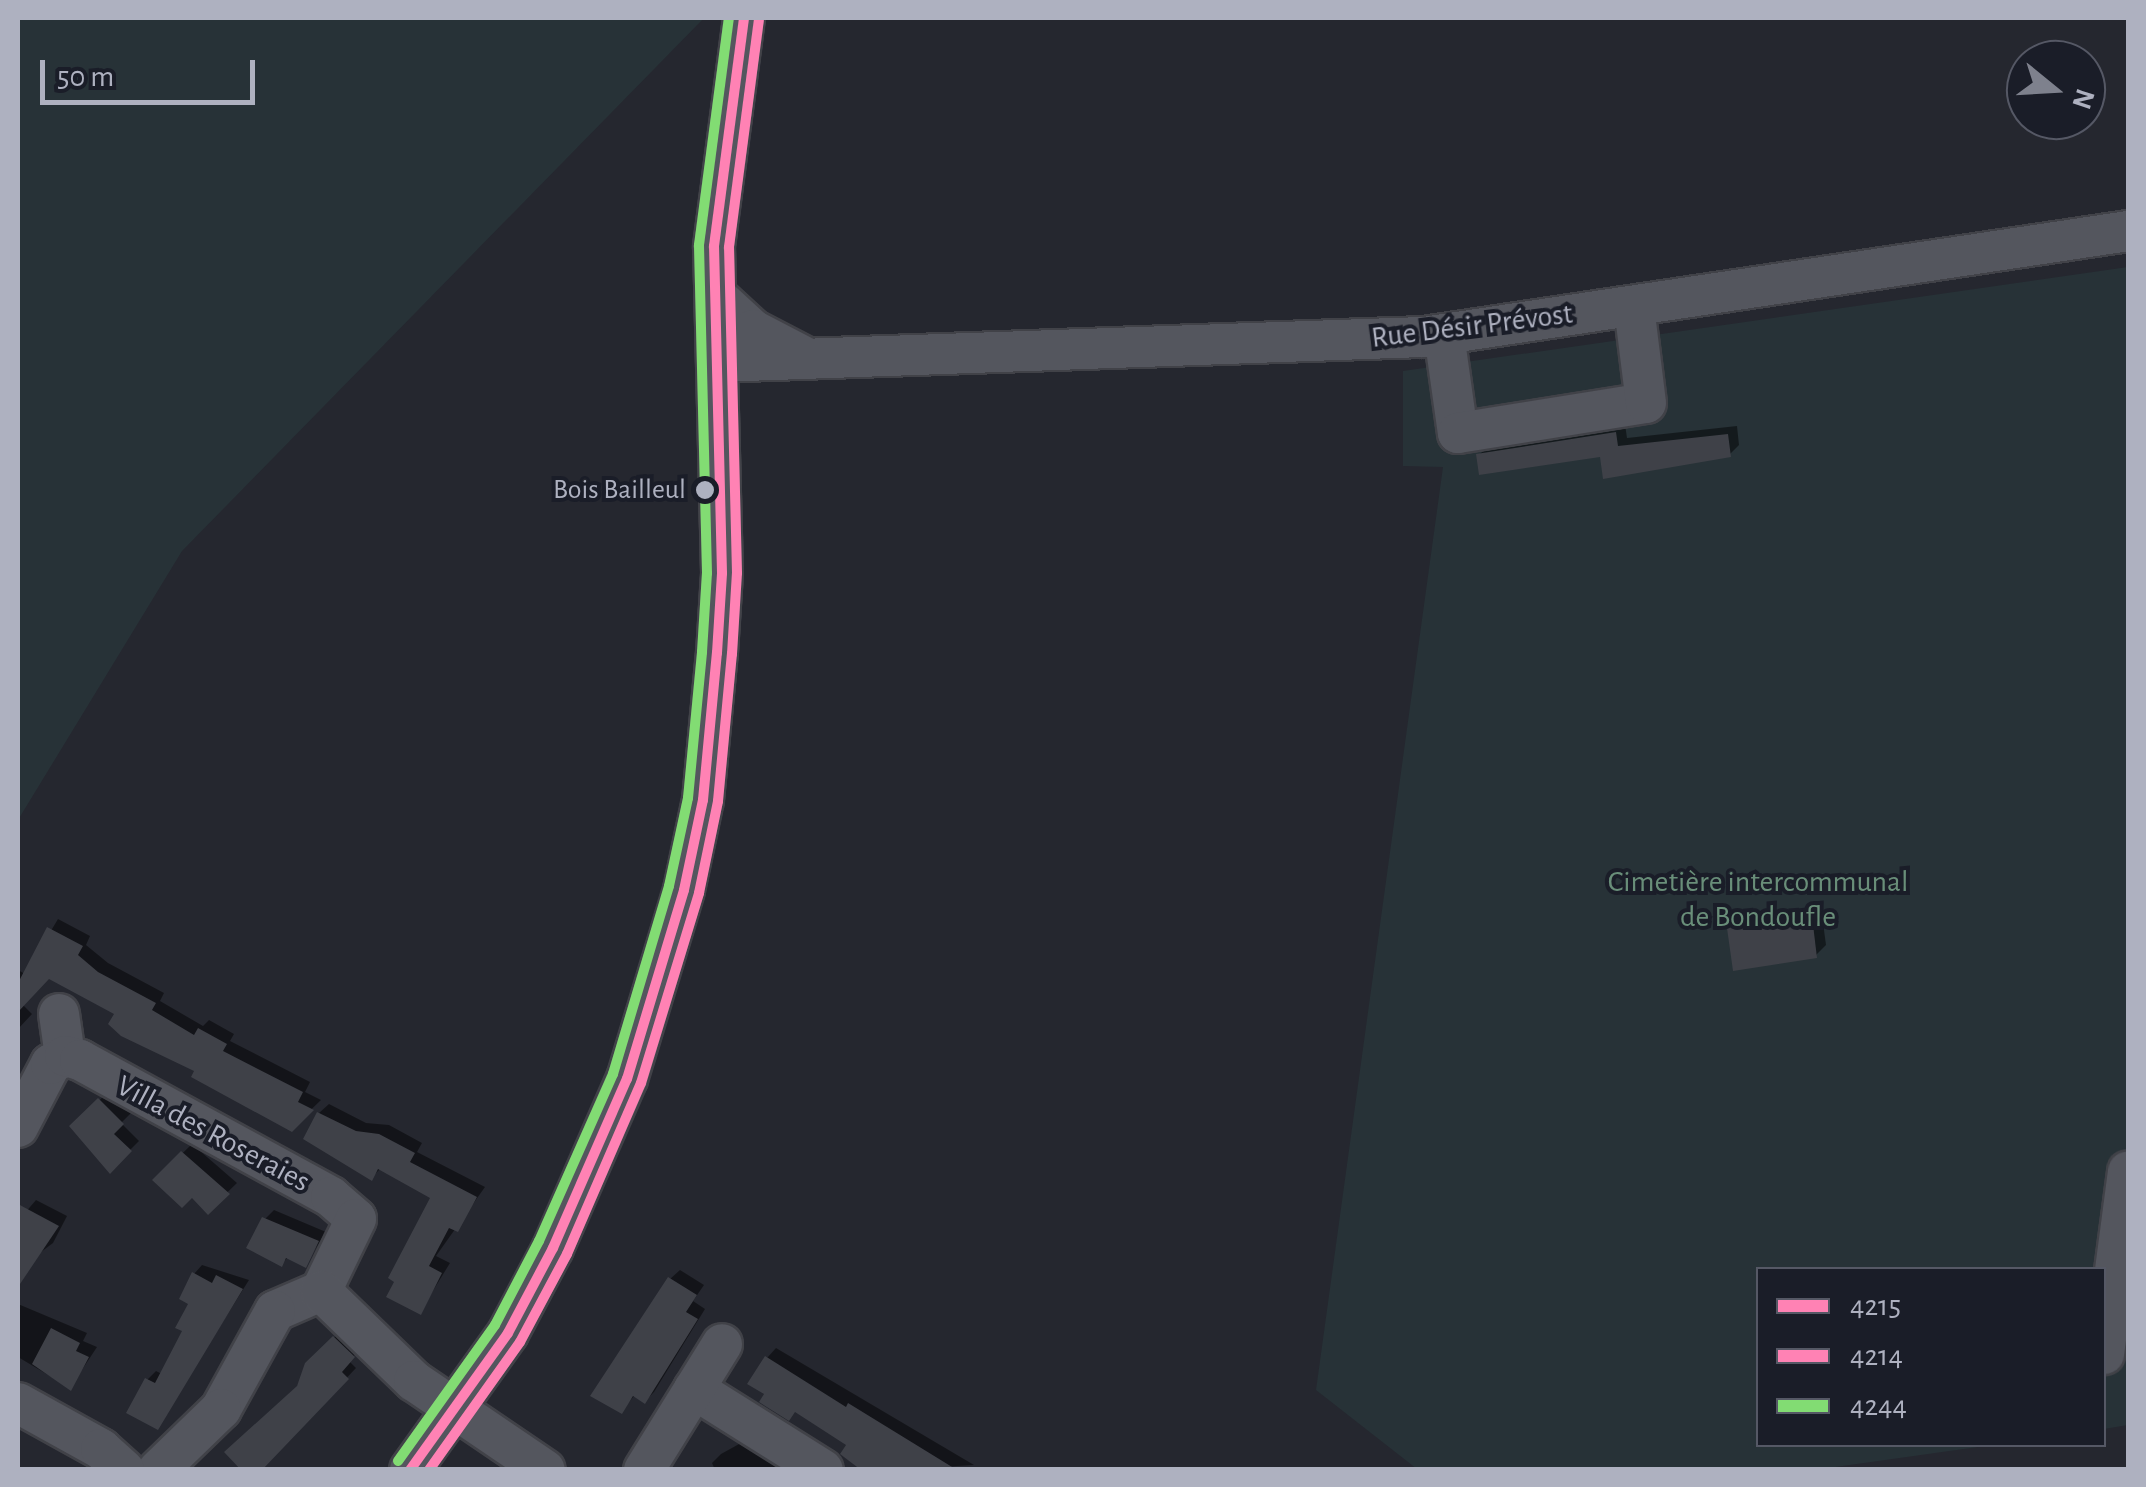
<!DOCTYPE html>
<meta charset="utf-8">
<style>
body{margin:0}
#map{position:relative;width:2146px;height:1487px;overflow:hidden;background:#25272f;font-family:"Alegreya Sans",sans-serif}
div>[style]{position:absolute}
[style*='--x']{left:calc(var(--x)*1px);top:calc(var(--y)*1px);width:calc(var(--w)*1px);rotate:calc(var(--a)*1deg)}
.green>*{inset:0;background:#273237}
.shadow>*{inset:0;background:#0007}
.building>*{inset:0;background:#3f4148}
.roads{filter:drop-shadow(2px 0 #414248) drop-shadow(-2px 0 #414248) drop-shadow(0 2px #414248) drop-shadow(0 -2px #414248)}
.minor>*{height:40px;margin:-20px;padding:0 20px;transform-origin:20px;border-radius:20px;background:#54565e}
.bus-1>*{height:10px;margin:-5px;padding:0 5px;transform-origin:5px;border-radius:5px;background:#ff82b4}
.bus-2>*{height:10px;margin:-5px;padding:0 5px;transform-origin:5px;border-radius:5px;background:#ff82b4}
.bus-3>*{height:10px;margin:-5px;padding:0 5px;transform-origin:5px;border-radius:5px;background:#82dc73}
.dots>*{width:28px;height:28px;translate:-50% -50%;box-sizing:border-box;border:5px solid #1a1d28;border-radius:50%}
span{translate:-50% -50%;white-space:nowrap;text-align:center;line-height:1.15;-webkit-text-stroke:8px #1a1d28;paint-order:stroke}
.bus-label{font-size:28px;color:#aeb1c0}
.right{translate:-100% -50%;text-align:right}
.street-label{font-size:30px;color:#aeb1c0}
.park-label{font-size:30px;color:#698e79}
.frame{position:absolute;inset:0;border:20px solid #aeb1c0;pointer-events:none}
.legend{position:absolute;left:1756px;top:1267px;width:350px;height:180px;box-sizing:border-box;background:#1a1d28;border:2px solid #555865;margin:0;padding:12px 18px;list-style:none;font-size:30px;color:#aeb1c0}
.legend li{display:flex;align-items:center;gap:20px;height:50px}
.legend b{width:50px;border:2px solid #555865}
.north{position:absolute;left:2006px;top:40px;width:100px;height:100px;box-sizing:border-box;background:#1a1d28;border:2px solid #555865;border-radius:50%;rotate:108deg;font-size:28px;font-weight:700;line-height:40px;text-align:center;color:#aeb1c0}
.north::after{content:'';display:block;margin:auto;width:35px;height:45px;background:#7e818d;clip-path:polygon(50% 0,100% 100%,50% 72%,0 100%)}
.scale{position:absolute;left:40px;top:60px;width:215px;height:45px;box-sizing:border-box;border:5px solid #aeb1c0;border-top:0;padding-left:12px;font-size:30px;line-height:35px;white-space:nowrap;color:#aeb1c0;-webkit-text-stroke:8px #1a1d28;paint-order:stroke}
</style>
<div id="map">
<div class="green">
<i style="clip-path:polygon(18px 18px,704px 18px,182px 551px,18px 820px)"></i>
<i style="clip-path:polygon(2128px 267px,2128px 1425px,2104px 1429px,2104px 1270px,1758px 1270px,1758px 1444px,1992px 1445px,1814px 1470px,1417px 1469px,1316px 1390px,1443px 467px,1403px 466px,1403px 371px)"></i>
</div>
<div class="shadow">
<i style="clip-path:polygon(1625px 424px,1627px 438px,1737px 426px,1739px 445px,1730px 454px,1479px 455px,1488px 446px)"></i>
<i style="clip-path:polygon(1821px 908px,1826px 945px,1816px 955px,1730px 929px,1740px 919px)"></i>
<i style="clip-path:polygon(58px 919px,90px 936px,86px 945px,108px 963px,164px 993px,160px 1001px,203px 1026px,209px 1020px,234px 1034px,230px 1041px,310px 1082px,305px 1092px,321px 1100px,291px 1129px,117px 1013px,49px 976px,22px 1004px,32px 1014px,18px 1029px,18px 970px,25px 974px)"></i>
<i style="clip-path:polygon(109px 1091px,131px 1113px,121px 1123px,139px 1141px,110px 1170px,77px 1122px)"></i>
<i style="clip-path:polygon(329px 1104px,366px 1123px,389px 1125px,422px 1143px,417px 1152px,485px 1187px,436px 1256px,450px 1263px,420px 1312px,433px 1196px,381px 1168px,371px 1178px,319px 1113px)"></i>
<i style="clip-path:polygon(192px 1144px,237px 1183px,208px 1211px,192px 1194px,155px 1180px)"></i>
<i style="clip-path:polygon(36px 1200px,67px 1216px,53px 1243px,29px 1261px,18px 1254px,18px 1221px)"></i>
<i style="clip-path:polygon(274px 1210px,326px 1232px,305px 1265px,288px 1257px,282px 1264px,265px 1219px)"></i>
<i style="clip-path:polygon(202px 1265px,249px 1280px,157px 1427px,147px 1380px,156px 1371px,162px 1374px,185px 1330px,194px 1274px)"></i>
<i style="clip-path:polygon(680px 1270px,704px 1285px,693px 1301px,705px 1309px,654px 1392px,645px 1401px,635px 1395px,621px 1411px,670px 1279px)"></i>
<i style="clip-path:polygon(18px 1304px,87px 1333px,83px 1341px,97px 1347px,70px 1388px,18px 1357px)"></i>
<i style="clip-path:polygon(344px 1328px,362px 1347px,349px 1361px,356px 1368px,260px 1470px,307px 1364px)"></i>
<i style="clip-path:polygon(776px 1348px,974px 1465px,891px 1470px,767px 1394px,767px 1358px)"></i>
<i style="clip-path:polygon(750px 1438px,776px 1454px,784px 1470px,715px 1470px,712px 1463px,721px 1454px)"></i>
</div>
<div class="building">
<i style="clip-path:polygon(1616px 432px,1618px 446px,1728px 434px,1731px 457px,1603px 479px,1600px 457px,1479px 475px,1476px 454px)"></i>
<i style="clip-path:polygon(1812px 916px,1817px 958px,1733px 971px,1727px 928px)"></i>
<i style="clip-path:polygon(47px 927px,83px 946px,78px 955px,98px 972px,156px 1003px,152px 1010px,194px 1035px,198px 1028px,227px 1044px,223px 1051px,303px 1092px,298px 1102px,314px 1110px,292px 1132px,191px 1077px,194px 1071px,121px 1036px,108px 1024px,114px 1014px,49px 979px,18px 1012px,18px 983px)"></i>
<i style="clip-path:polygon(98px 1098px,124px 1124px,114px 1134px,132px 1151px,110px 1174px,69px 1126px)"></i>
<i style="clip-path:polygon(317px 1112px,356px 1131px,379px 1134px,415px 1153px,410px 1162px,477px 1197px,458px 1232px,449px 1228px,429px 1266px,442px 1273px,421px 1315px,386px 1297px,394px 1282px,388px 1278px,430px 1198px,378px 1169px,372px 1181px,303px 1139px)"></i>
<i style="clip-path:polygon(181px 1151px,230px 1194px,208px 1215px,192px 1198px,182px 1208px,152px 1180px)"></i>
<i style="clip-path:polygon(18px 1204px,59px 1226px,18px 1287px)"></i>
<i style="clip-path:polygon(262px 1217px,319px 1241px,306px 1268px,286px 1258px,282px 1267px,246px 1248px)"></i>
<i style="clip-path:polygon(192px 1272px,212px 1283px,216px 1275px,243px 1289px,158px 1430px,126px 1413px,145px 1378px,155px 1383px,182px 1331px,175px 1328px,188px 1304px,179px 1299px)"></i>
<i style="clip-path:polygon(668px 1277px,697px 1295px,686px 1312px,698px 1319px,645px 1404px,633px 1396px,622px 1414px,590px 1396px)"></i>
<i style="clip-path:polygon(51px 1328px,80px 1343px,76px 1351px,89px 1357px,71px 1391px,32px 1364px)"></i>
<i style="clip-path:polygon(333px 1336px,355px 1357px,342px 1372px,349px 1379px,262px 1470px,241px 1470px,224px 1452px,297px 1386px,305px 1363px)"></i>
<i style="clip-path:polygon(765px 1356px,846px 1407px,848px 1403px,957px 1470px,861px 1470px,840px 1454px,846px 1445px,795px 1412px,789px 1421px,759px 1402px,764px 1394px,747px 1384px)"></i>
</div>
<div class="roads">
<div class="minor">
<i style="--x:715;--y:295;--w:52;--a:42.6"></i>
<i style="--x:753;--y:330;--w:59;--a:27.4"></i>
<i style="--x:1444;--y:334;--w:100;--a:82"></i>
<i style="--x:1458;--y:433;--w:190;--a:-9.1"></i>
<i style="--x:1646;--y:403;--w:98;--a:-97.1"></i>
<i style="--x:717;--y:362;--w:707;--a:-2.03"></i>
<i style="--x:1424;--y:337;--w:712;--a:-8.56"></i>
<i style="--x:59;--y:1014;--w:42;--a:81.9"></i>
<i style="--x:18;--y:1127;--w:71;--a:-62.4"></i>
<i style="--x:51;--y:1064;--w:16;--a:-30"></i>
<i style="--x:65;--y:1056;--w:16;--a:15"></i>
<i style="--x:80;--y:1060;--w:286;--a:28.6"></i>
<i style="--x:331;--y:1197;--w:33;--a:41"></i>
<i style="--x:356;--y:1219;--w:80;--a:115.9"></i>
<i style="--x:321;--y:1291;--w:50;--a:156.5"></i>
<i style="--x:275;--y:1311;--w:112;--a:118.9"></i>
<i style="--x:221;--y:1409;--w:88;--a:135.9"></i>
<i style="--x:321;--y:1291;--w:129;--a:44.1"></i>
<i style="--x:414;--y:1381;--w:158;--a:34.2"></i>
<i style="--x:2104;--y:1354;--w:184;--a:-82.5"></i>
<i style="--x:694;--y:1389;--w:152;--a:32.1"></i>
<i style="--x:18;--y:1403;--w:95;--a:29"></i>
<i style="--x:101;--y:1449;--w:31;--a:42"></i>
<i style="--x:410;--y:1470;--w:168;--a:-54.4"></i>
<i style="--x:508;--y:1333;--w:96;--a:-62.1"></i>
<i style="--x:553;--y:1248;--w:184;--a:-66.4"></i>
<i style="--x:627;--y:1079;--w:197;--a:-73.2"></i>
<i style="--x:684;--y:890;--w:92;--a:-78.1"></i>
<i style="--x:703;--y:800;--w:148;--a:-84.6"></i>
<i style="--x:717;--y:653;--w:80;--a:-86.4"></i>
<i style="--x:722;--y:573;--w:327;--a:-91.4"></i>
<i style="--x:714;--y:246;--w:230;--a:-82.5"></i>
<i style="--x:644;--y:1470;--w:148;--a:-58.2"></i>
</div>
</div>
<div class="bus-1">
<i style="--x:410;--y:1470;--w:168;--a:-54.4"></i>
<i style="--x:508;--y:1333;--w:96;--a:-62.1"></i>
<i style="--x:553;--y:1248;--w:184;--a:-66.4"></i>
<i style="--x:627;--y:1079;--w:197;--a:-73.2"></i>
<i style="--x:684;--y:890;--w:92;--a:-78.1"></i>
<i style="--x:703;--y:800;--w:148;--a:-84.6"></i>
<i style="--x:717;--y:653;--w:80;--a:-86.4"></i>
<i style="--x:722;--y:573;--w:327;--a:-91.4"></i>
<i style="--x:714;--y:246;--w:230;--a:-82.5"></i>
</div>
<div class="bus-2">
<i style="--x:429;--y:1470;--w:157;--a:-54.6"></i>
<i style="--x:520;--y:1342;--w:100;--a:-61.9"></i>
<i style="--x:567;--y:1254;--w:186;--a:-66.6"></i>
<i style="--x:641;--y:1083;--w:199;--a:-73"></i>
<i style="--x:699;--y:893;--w:94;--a:-78.3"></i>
<i style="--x:718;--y:801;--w:148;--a:-84.6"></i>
<i style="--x:732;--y:654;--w:81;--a:-86.5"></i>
<i style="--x:737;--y:573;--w:326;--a:-91.4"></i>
<i style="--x:729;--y:247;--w:229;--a:-82.5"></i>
</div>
<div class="bus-3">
<i style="--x:398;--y:1461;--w:167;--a:-54.5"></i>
<i style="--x:495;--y:1325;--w:95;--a:-62.4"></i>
<i style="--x:539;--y:1241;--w:183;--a:-66.1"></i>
<i style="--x:613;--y:1074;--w:196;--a:-73.4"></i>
<i style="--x:669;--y:886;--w:90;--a:-77.8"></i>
<i style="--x:688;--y:798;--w:147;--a:-84.5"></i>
<i style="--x:702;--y:652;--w:79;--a:-86.4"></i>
<i style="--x:707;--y:573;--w:328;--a:-91.4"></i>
<i style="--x:699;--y:245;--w:229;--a:-82.5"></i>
</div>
<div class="dots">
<i style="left:705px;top:490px;background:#aeb1c0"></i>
</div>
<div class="bus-label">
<span class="right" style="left:686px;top:490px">Bois Bailleul</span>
</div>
<div class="street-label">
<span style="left:1472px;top:326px;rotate:-7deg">Rue Désir Prévost</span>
<span style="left:213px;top:1134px;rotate:28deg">Villa des Roseraies</span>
</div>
<div class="park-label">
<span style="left:1758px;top:899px">Cimetière intercommunal<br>de Bondoufle</span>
</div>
<div class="frame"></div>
<ul class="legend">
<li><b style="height:12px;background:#ff82b4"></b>4215</li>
<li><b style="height:12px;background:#ff82b4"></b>4214</li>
<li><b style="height:12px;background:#82dc73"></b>4244</li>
</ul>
<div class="north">N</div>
<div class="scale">50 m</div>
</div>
